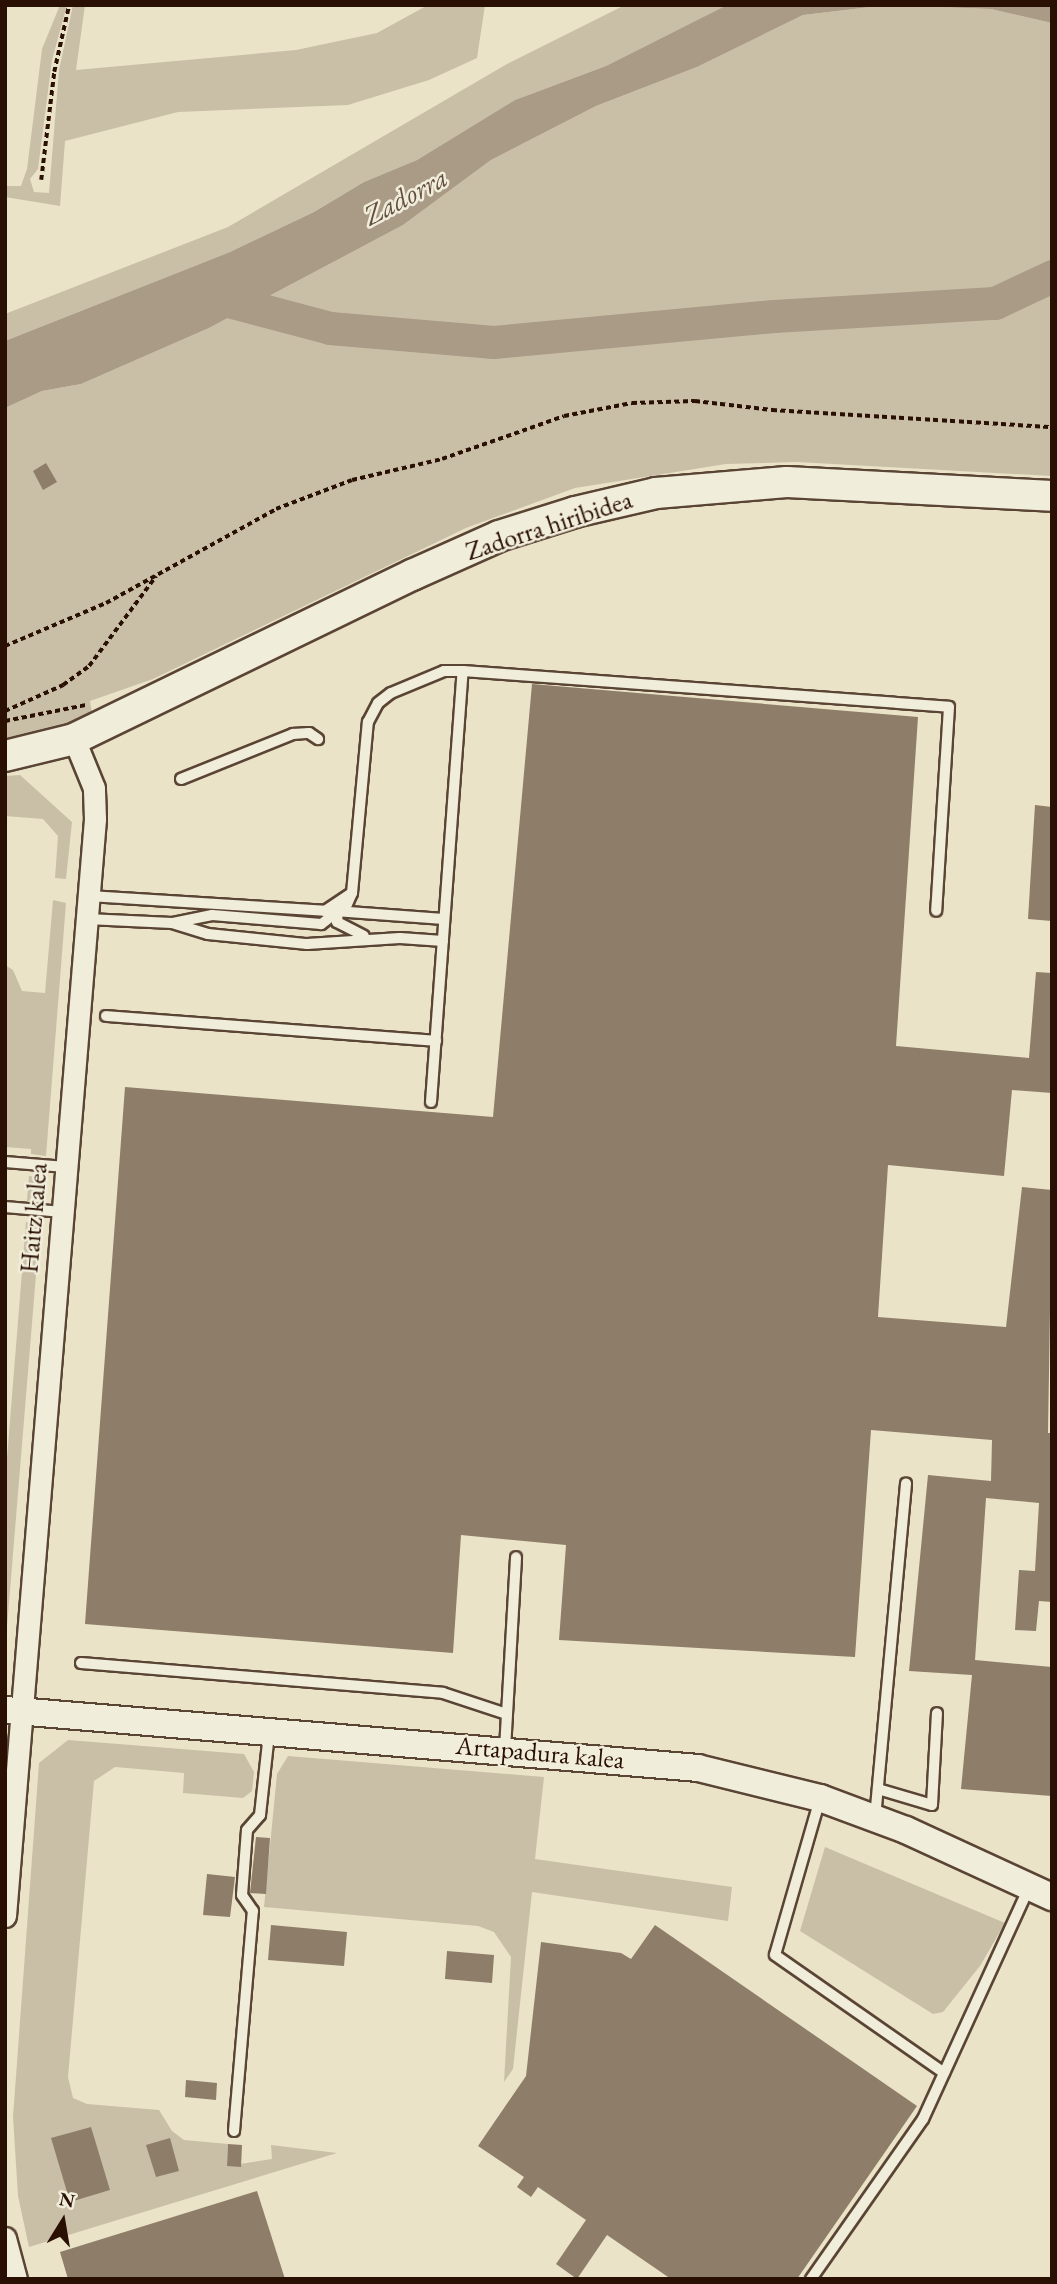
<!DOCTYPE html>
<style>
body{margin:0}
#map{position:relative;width:1057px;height:2284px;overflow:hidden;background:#eae3c8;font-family:"EB Garamond",serif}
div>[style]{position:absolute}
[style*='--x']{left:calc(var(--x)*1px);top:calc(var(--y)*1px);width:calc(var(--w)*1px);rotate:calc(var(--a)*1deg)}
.green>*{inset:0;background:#c9bfa7}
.water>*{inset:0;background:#a99b85}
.river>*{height:33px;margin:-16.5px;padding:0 16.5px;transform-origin:16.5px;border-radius:16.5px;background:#a99b85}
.building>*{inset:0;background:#8e7d69}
.path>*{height:3.5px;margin-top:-1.75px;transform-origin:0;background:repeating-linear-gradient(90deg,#2a0f03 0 5px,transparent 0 8.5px)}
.roads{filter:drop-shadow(2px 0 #5a4434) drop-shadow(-2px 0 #5a4434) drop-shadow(0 2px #5a4434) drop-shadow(0 -2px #5a4434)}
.service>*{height:10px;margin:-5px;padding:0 5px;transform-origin:5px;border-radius:5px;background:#f1eddb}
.minor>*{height:21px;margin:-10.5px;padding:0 10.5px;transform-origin:10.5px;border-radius:10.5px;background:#f1eddb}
.tertiary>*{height:26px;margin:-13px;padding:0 13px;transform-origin:13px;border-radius:13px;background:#f1eddb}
.secondary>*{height:30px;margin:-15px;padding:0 15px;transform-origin:15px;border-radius:15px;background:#f1eddb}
span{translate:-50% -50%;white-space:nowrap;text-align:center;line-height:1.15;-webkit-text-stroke:5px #f1eddb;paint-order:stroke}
.street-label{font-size:26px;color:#2a0f03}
.water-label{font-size:28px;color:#634e3e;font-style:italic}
.frame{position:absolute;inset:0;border:7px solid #2a0f03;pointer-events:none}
.north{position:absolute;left:28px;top:2186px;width:70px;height:70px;-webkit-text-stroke:5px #f1eddb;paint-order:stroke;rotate:11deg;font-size:19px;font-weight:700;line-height:28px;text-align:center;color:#2a0f03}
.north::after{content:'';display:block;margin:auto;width:24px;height:32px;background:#2a0f03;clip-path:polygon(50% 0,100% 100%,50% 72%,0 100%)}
</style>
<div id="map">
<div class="green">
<i style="clip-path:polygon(60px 5px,67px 5px,52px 60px,38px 169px,30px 179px,34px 192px,49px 193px,59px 70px,73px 5px,85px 5px,76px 70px,296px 50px,377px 33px,428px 5px,485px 5px,477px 58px,429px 80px,348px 105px,178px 112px,65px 141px,60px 206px,5px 197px,5px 186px,21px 186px,27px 169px,42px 49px)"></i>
<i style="clip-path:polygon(625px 5px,727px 5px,606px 66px,515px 100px,417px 160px,364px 182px,314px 212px,230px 252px,5px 341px,5px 314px,228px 227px,507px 64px)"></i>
<i style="clip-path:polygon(887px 5px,991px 9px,1052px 23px,1052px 476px,797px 462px,726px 464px,575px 488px,466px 528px,153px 679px,90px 701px,92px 713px,47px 734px,5px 740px,5px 408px,42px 391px,81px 384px,209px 328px,403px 225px,491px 160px,596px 106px,697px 67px,803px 15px)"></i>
<i style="clip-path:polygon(20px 775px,72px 822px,66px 879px,55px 878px,58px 836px,43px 819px,5px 816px,5px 776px)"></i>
<i style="clip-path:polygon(53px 900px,66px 903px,46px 1156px,31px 1154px,31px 1149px,5px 1147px,5px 965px,13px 970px,22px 991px,45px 993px)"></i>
<i style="clip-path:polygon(29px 1176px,44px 1178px,42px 1198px,27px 1201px)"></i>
<i style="clip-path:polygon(26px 1222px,40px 1226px,5px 1651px,5px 1483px)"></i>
<i style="clip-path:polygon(68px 1740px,244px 1754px,254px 1772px,252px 1791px,243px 1798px,183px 1793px,184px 1773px,115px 1767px,94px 1781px,68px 2077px,73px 2098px,87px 2104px,159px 2110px,172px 2131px,184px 2140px,228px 2144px,227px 2166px,272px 2159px,271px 2145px,337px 2153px,29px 2247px,18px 2196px,13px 2117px,39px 1763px)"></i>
<i style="clip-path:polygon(288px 1756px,544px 1777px,535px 1859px,732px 1887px,728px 1921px,532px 1892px,513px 2069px,504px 2082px,511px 1957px,494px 1932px,478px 1926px,264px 1907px,277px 1774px)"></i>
<i style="clip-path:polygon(825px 1847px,1005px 1923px,980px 1966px,943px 2012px,933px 2014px,800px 1931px)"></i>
</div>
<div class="water">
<i style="clip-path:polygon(727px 5px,1052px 5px,1052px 23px,991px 9px,887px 5px,803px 15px,697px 67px,596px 106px,491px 160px,403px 225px,209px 328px,81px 384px,42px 391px,5px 408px,5px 341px,230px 252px,314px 212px,364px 182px,417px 160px,515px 100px,606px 66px)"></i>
</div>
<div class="river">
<i style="--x:206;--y:295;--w:128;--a:14.9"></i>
<i style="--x:330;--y:328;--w:164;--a:4.9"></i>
<i style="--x:493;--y:342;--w:282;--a:-5.3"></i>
<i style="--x:774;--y:316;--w:221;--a:-3.4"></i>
<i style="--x:995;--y:303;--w:63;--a:-25.3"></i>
</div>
<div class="building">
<i style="clip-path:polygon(46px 463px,57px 482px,43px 490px,33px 471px)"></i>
<i style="clip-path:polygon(532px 684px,918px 717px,896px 1046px,1029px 1058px,1036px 972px,1052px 973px,1052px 1093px,1012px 1090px,1004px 1176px,888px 1165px,878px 1317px,1006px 1327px,1022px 1187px,1052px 1190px,1048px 1433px,1052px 1433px,1052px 1602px,1039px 1601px,1036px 1631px,1015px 1630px,1019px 1570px,1035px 1571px,1039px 1503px,986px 1498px,975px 1660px,1052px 1667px,1052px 1796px,961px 1789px,972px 1675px,909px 1671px,928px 1475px,991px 1481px,992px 1440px,871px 1430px,855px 1657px,559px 1640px,566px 1545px,461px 1535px,453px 1653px,85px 1624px,125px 1087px,493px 1117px)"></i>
<i style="clip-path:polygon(1035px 805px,1052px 807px,1052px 921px,1028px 919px)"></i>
<i style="clip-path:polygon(256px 1837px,270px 1838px,266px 1894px,250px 1893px)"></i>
<i style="clip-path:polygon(207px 1874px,235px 1877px,230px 1917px,203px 1915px)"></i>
<i style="clip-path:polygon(271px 1925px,347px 1932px,344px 1966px,268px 1960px)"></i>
<i style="clip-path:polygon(655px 1925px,917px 2106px,797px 2279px,671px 2279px,607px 2235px,577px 2279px,556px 2264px,586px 2220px,538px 2187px,531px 2197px,517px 2187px,524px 2177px,478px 2146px,526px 2076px,541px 1942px,621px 1953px,631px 1959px)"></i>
<i style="clip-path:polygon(447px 1951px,494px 1955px,492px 1983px,445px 1979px)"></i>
<i style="clip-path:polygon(186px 2080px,217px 2083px,216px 2100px,185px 2097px)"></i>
<i style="clip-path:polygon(91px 2127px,110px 2190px,70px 2202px,51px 2138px)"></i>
<i style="clip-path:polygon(170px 2138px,179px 2171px,156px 2177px,146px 2145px)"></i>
<i style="clip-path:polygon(228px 2144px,242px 2145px,241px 2167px,227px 2166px)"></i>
<i style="clip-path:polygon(257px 2191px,285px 2279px,68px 2279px,60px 2252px)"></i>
</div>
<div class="path">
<i style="--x:41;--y:180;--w:109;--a:-83.1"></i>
<i style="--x:54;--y:72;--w:69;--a:-77.4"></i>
<i style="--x:5;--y:646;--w:110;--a:-23.1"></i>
<i style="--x:106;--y:603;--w:194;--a:-28.9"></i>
<i style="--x:276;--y:509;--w:81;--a:-20.9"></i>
<i style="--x:352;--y:480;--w:92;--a:-13.1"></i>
<i style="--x:442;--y:459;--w:129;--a:-19.4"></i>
<i style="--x:564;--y:416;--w:69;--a:-10.8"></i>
<i style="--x:632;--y:403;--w:63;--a:-1.8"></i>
<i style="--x:695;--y:401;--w:78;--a:6.7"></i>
<i style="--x:772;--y:410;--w:281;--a:3.5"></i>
<i style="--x:5;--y:711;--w:64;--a:-24.1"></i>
<i style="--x:63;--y:685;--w:32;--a:-36"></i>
<i style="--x:89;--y:666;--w:112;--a:-53.3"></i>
<i style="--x:5;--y:721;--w:83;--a:-11.2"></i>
</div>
<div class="roads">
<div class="service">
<i style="--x:181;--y:779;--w:121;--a:-21.9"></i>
<i style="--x:293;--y:734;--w:16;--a:-4"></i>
<i style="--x:309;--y:733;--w:11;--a:34"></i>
<i style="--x:352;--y:893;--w:172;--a:-84.7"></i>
<i style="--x:368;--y:722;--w:21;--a:-62"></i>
<i style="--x:378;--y:703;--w:16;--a:-38"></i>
<i style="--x:391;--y:693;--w:57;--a:-22.5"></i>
<i style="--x:444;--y:671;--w:19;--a:0"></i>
<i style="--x:463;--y:671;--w:487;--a:4.2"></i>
<i style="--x:949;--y:707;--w:204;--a:93.6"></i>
<i style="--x:89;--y:896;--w:236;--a:3.6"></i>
<i style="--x:325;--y:911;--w:32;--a:-34"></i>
<i style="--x:352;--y:893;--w:12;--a:114"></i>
<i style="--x:347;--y:904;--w:33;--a:142"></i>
<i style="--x:321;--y:924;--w:109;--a:-175.3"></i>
<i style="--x:212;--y:915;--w:41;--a:168.7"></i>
<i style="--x:338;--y:910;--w:12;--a:95"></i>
<i style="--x:337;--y:922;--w:30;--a:27"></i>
<i style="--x:335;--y:911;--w:109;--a:4.2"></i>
<i style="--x:87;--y:919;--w:85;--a:2.7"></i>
<i style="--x:172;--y:923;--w:38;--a:17"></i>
<i style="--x:208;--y:934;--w:100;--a:5.8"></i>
<i style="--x:307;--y:944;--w:93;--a:-3.7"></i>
<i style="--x:400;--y:938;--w:43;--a:4"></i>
<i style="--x:106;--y:1016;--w:331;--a:4.3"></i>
<i style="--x:431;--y:1102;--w:432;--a:-85.8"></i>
<i style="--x:5;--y:1162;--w:61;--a:4.7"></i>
<i style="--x:5;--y:1207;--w:58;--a:4.9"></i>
<i style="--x:81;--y:1663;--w:363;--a:4.7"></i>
<i style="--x:443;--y:1693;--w:67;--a:18.2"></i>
<i style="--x:505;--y:1749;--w:192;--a:-86.7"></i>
<i style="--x:878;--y:1789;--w:56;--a:16.5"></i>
<i style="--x:932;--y:1805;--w:92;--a:-86.9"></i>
<i style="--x:820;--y:1799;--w:162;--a:106.1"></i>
<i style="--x:775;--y:1955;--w:206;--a:34.9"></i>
<i style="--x:875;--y:1818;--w:336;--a:-84.7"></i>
<i style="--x:234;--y:2131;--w:221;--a:-85.1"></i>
<i style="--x:253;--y:1911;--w:19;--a:-125"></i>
<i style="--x:242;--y:1895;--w:65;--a:-85.6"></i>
<i style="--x:247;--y:1830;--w:20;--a:-49"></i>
<i style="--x:260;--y:1815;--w:81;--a:-83.7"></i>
<i style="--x:811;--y:2279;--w:195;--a:-55"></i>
<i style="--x:923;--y:2119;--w:255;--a:-65.4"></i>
</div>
<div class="minor">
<i style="--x:5;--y:1916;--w:1101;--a:-85.31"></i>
<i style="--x:95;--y:819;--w:31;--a:-92"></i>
<i style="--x:94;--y:788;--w:53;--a:-112.2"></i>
<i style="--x:5;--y:2238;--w:42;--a:75"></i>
</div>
<div class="tertiary">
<i style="--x:5;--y:1710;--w:695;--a:4.78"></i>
<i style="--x:698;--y:1768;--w:126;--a:13.8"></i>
<i style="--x:820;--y:1798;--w:92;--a:20.4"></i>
<i style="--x:906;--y:1830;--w:161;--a:24.7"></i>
</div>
<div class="secondary">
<i style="--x:5;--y:756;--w:71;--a:-13.8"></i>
<i style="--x:74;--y:739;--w:376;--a:-25.9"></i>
<i style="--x:412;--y:575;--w:95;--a:-24.1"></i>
<i style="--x:499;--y:536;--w:80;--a:-17.5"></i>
<i style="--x:575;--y:512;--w:83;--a:-13.2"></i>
<i style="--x:656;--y:493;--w:131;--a:-4.8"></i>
<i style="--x:787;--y:482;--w:265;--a:3"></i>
</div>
</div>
<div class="street-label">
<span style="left:549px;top:526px;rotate:-18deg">Zadorra hiribidea</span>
<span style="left:34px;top:1218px;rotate:-85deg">Haitz kalea</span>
<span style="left:540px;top:1753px;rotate:5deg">Artapadura kalea</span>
</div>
<div class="water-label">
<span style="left:405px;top:196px;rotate:-28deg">Zadorra</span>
</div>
<div class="frame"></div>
<div class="north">N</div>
</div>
